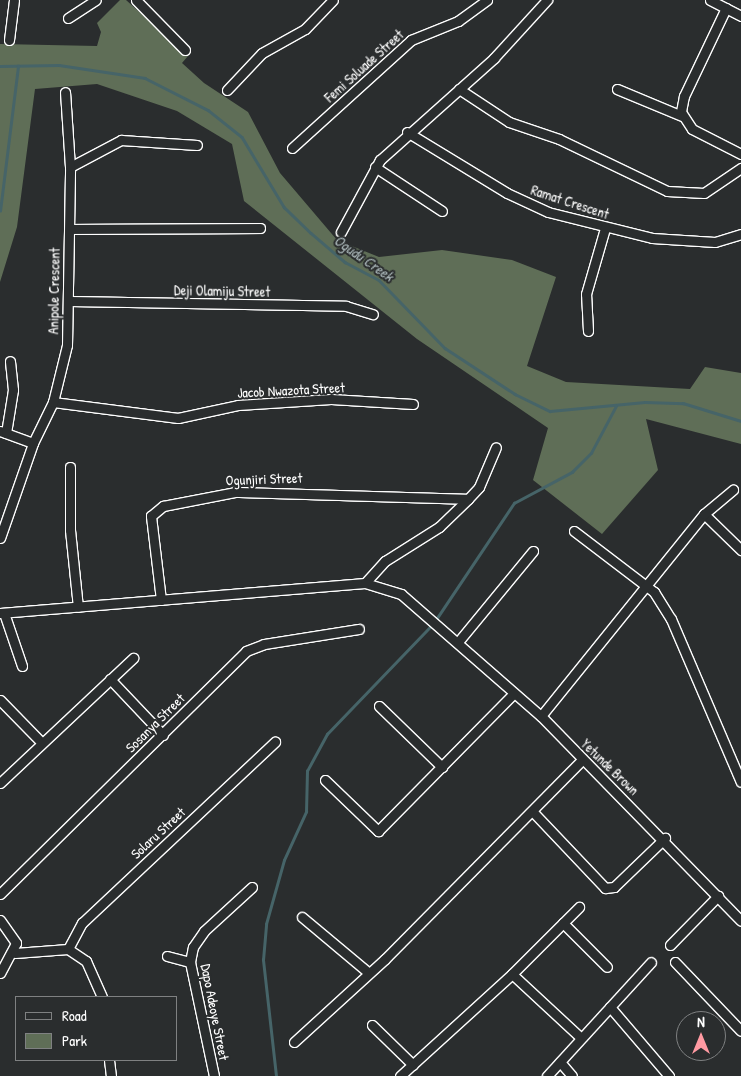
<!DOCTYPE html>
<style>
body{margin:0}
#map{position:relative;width:741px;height:1076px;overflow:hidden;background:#2a2d2e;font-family:"Patrick Hand",sans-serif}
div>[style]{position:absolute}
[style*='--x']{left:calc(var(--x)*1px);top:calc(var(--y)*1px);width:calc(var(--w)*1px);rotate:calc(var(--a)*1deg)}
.green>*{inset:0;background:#5f6e57}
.stream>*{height:2.5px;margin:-1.25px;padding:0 1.25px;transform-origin:1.25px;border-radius:1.25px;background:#466468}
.roads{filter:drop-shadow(1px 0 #fff) drop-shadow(-1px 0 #fff) drop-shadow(0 1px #fff) drop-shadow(0 -1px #fff)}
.street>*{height:9px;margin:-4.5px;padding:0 4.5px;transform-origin:4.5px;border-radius:4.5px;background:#2a2d2e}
span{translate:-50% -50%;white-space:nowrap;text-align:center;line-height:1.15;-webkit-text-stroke:4px #2a2d2e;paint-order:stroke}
.street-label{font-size:14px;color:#fff}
.water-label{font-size:15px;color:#acb9bb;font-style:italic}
.legend{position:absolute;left:15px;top:996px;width:162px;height:65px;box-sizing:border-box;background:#2a2d2e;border:1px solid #7f8182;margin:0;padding:6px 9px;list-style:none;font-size:15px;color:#fff}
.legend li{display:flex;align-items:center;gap:10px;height:25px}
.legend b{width:25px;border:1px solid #7f8182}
.north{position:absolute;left:676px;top:1011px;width:50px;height:50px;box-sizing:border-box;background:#2a2d2e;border:1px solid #7f8182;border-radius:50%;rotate:0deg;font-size:14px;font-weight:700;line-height:20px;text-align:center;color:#fff}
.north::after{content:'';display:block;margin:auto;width:18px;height:22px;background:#ff9aa2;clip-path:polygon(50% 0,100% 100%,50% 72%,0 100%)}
</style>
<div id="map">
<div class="green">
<i style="clip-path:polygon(120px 0,126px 0,188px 56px,182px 63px,204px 83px,248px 112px,280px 173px,337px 240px,379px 257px,442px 250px,512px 260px,556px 277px,527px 366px,566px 382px,690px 389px,705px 367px,741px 373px,741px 444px,646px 419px,658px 470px,602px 534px,533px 480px,548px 428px,417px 339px,244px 201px,232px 144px,177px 111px,97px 84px,35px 89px,17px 227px,0 282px,0 44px,97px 46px,101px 32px,97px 23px)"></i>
</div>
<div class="stream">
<i style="--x:0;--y:66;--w:59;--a:-1"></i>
<i style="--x:59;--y:65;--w:87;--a:8.6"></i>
<i style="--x:145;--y:78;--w:71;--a:26.9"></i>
<i style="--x:208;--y:110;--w:43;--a:38.5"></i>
<i style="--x:242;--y:137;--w:82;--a:59"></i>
<i style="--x:284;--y:207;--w:37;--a:44"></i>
<i style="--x:311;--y:233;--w:45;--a:40.5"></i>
<i style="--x:345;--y:262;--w:38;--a:28"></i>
<i style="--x:379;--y:280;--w:95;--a:45.9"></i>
<i style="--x:445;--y:348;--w:84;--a:33.3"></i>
<i style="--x:515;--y:394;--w:39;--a:26"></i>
<i style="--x:550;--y:411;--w:95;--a:-5.4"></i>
<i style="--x:645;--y:402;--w:38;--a:2"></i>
<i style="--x:683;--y:403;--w:61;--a:17.2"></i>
<i style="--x:0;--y:211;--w:146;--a:-82.9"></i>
<i style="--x:435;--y:621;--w:142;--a:-56.2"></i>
<i style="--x:514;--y:503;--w:66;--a:-28.1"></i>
<i style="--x:572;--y:472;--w:27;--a:-45"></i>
<i style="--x:591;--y:453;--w:53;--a:-62"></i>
<i style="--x:276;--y:1076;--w:117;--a:-96.4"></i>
<i style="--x:263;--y:960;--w:36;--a:-85"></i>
<i style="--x:266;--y:924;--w:66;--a:-74.3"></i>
<i style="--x:284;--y:860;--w:53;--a:-65.4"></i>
<i style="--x:306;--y:812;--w:41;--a:-88.6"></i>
<i style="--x:307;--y:771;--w:42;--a:-61.6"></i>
<i style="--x:327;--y:734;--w:151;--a:-46.1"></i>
</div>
<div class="roads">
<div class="street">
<i style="--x:136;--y:0;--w:70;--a:45.6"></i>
<i style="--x:710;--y:0;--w:35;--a:27"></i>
<i style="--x:726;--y:8;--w:98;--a:115.5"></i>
<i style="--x:684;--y:96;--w:16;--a:101"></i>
<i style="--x:681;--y:112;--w:20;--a:57"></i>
<i style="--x:692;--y:129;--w:55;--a:27"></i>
<i style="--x:68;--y:18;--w:33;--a:-33"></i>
<i style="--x:9;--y:40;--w:40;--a:-82.9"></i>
<i style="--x:459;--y:89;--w:60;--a:33.4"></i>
<i style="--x:509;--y:122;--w:53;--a:18.8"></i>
<i style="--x:559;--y:139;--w:120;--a:25.7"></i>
<i style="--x:667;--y:191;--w:37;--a:3"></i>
<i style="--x:704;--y:193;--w:45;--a:-34"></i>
<i style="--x:617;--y:89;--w:70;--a:22.6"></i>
<i style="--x:227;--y:90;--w:51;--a:-46.6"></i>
<i style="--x:262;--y:53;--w:49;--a:-29.2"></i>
<i style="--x:305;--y:29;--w:40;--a:-46"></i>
<i style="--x:407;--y:132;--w:117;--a:31.4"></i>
<i style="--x:507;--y:193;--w:45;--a:24.9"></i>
<i style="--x:548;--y:212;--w:107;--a:14"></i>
<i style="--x:652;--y:238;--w:63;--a:3.6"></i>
<i style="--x:715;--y:242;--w:27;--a:-17"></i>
<i style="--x:292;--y:148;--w:161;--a:-42.2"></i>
<i style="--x:411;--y:40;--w:51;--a:-22"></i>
<i style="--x:458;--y:21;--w:36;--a:-36"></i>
<i style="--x:70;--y:167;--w:58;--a:-27.9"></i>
<i style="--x:121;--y:140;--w:76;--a:3.8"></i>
<i style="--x:375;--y:167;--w:80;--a:33.3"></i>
<i style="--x:70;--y:229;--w:190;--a:-0.3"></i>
<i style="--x:341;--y:232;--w:82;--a:-61.6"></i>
<i style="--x:380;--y:160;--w:153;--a:-41.8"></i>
<i style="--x:494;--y:58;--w:79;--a:-47.6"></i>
<i style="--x:70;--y:301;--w:276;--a:1"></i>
<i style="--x:346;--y:306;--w:28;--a:17"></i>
<i style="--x:588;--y:331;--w:37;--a:-93"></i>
<i style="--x:586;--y:294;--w:69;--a:-73.9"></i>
<i style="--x:53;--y:402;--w:126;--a:7.3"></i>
<i style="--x:178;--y:418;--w:61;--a:-12.2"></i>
<i style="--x:238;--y:405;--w:93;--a:-3.7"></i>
<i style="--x:331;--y:399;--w:82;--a:3.5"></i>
<i style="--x:0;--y:431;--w:35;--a:20"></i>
<i style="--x:6;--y:433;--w:44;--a:-80.8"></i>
<i style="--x:13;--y:390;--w:29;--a:-96"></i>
<i style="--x:70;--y:467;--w:63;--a:90"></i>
<i style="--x:70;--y:530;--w:77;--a:84.1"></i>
<i style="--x:704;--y:514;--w:52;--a:44.2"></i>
<i style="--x:574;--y:531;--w:101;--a:37.3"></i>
<i style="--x:654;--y:592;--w:32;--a:58"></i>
<i style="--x:671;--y:619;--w:177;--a:66.8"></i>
<i style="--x:0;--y:538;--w:101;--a:-70.8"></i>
<i style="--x:33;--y:443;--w:46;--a:-64"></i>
<i style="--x:53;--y:402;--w:59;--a:-76.2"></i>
<i style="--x:67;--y:345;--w:178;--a:-89"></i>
<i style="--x:70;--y:167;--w:75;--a:-93.8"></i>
<i style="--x:365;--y:583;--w:30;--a:-48"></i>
<i style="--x:385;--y:561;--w:64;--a:-32.2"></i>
<i style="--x:439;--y:527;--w:40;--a:-44"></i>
<i style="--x:468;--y:499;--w:16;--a:-47"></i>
<i style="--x:479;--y:487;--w:43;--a:-67"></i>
<i style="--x:161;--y:600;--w:85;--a:-96.8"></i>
<i style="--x:151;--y:516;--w:16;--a:-40"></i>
<i style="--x:163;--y:506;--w:73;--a:-11"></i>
<i style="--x:235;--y:492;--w:233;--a:1.7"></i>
<i style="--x:0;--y:613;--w:366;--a:-4.7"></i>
<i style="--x:365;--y:583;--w:38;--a:17"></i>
<i style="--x:401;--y:594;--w:186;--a:41.1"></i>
<i style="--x:541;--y:716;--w:286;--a:45.7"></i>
<i style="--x:4;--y:613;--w:56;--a:71.2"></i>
<i style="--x:458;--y:642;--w:118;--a:-50.5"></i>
<i style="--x:110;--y:679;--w:77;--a:46.6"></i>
<i style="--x:0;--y:700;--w:60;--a:45.7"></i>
<i style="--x:379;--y:706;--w:88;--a:44.1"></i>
<i style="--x:541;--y:716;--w:260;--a:-51.1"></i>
<i style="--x:704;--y:514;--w:38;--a:-40"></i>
<i style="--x:325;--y:780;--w:74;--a:43.9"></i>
<i style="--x:378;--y:831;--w:192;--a:-45.4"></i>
<i style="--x:0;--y:783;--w:183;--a:-43.2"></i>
<i style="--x:533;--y:812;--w:105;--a:46.5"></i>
<i style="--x:605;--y:888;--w:9;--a:-6"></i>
<i style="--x:614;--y:887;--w:71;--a:-43.9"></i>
<i style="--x:0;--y:894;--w:346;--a:-44.6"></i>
<i style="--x:246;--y:651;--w:19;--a:-21"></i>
<i style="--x:264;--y:644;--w:96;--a:-9"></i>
<i style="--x:302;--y:917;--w:87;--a:39.9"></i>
<i style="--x:0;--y:920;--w:28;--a:55"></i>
<i style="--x:16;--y:943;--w:34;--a:118"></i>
<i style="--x:563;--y:923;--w:62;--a:45"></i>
<i style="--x:670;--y:945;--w:69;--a:-45.6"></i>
<i style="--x:68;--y:949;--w:30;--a:-62"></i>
<i style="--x:82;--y:923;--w:265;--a:-43.2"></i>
<i style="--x:15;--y:953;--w:53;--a:-4.3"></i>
<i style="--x:68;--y:949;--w:22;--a:34"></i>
<i style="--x:86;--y:961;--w:39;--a:66"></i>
<i style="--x:167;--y:956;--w:24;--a:15"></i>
<i style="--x:675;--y:962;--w:95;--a:46.3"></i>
<i style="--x:512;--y:974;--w:95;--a:-45"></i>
<i style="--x:610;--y:1007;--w:91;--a:49.5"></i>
<i style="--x:372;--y:1025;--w:57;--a:44.3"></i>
<i style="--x:294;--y:1042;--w:123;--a:-42.4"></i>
<i style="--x:385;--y:959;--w:280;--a:-45.3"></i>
<i style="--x:109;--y:1060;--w:16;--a:83"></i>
<i style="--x:560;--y:1062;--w:18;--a:49"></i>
<i style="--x:214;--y:1076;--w:116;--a:-101.9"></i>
<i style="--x:190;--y:962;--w:15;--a:-79"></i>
<i style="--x:193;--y:947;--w:19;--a:-55"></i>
<i style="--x:204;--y:931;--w:65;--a:-42.5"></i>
<i style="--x:400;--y:1076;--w:151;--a:-42.3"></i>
<i style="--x:512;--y:974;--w:93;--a:42.8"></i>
<i style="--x:547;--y:1076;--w:154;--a:-47.6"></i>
</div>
</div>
<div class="street-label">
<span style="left:364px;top:66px;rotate:-42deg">Femi Soluade Street</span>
<span style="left:570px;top:202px;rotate:18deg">Ramat Crescent</span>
<span style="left:54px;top:291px;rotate:-89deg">Anipole Crescent</span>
<span style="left:222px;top:291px;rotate:1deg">Deji Olamiju Street</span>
<span style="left:291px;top:390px;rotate:-3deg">Jacob Nwazota Street</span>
<span style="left:264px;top:479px;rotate:-2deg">Ogunjiri Street</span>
<span style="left:155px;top:723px;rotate:-45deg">Sosanya Street</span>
<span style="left:610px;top:767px;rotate:44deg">Yetunde Brown</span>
<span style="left:158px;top:833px;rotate:-43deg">Solaru Street</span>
<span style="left:215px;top:1012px;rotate:79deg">Dapo Adeoye Street</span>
</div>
<div class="water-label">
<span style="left:364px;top:258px;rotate:35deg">Ogudu Creek</span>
</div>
<ul class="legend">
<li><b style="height:6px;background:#2a2d2e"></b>Road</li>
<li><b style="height:14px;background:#5f6e57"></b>Park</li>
</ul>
<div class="north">N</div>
</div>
